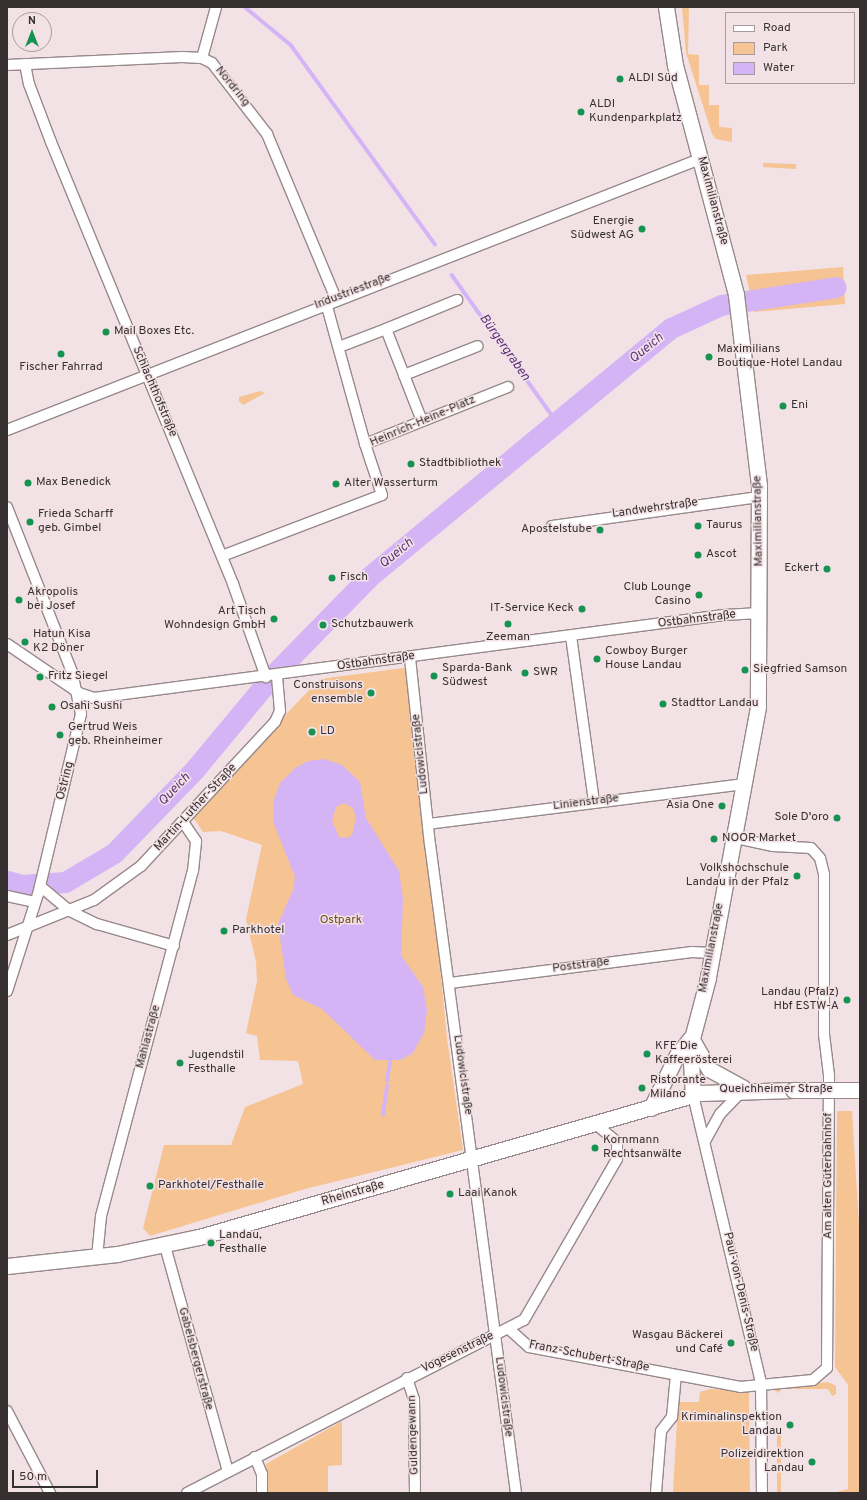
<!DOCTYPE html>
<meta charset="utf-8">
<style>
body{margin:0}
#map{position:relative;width:867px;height:1500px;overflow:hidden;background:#f3e2e5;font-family:Overpass,sans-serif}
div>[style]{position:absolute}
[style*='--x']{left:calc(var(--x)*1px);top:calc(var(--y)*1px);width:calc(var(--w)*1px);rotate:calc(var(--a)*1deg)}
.green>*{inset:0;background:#f6c392}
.water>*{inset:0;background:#d5b4f5}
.stream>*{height:3.5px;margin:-1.75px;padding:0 1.75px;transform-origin:1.75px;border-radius:1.75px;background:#d5b4f5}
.river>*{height:21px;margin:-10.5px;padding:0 10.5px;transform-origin:10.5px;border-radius:10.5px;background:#d5b4f5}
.roads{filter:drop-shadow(1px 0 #97898b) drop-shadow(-1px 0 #97898b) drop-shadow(0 1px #97898b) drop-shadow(0 -1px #97898b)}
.street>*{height:10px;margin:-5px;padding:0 5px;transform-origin:5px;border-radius:5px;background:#fff}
.secondary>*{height:15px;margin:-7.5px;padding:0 7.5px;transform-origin:7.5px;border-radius:7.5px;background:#fff}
.bridges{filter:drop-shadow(1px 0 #97898b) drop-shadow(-1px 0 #97898b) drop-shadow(0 1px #97898b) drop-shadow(0 -1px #97898b)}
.secondary-bridge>*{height:15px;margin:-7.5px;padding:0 7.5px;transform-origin:7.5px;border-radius:7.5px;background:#fff}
.dots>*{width:11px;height:11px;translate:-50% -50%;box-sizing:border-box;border:2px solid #f3e2e5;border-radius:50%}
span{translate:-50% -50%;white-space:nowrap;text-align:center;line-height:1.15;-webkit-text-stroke:3px #f3e2e5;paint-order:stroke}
.poi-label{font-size:12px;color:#363031}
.left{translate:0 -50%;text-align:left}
.right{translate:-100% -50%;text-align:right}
.street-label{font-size:12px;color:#363031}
.park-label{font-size:12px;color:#6f4921}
.water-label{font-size:13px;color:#5b317d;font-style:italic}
.frame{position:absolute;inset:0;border:8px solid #363031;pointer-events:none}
.legend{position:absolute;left:725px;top:12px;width:130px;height:72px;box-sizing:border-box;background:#f3e2e5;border:1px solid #a79b9d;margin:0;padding:5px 7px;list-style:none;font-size:12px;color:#363031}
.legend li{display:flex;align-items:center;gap:8px;height:20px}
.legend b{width:20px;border:1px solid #a79b9d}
.north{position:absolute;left:12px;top:12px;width:40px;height:40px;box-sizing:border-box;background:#f3e2e5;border:1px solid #a79b9d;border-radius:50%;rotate:0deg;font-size:11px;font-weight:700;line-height:16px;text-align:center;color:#363031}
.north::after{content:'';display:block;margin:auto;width:14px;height:18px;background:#169350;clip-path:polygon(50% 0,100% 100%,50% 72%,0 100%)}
.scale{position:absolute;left:12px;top:1470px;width:86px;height:18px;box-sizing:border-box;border:2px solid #363031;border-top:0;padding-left:5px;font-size:12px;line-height:14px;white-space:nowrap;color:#363031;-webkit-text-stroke:3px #f3e2e5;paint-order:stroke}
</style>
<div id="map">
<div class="green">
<i style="clip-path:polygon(682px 7px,689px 7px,688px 54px,699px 55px,699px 85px,709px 85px,709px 105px,719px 105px,719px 127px,732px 128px,732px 142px,716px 139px,712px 134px,686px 53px)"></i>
<i style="clip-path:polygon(763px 163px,796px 164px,796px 169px,763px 167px)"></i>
<i style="clip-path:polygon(843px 267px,845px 304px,754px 312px,746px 275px)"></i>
<i style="clip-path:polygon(260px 391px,265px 393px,243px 405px,239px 401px,239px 397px)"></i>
<i style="clip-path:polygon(411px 667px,447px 1038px,463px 1150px,305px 1189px,150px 1236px,143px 1228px,164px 1145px,231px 1145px,245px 1107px,303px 1084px,298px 1061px,260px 1060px,257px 1036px,246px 1033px,257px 981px,256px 962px,246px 919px,262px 845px,221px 831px,203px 832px,190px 813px,320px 679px)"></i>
<i style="clip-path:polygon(837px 1111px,852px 1111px,860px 1241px,860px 1493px,833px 1493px,848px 1489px,848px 1385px,835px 1367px)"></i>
<i style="clip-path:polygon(828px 1382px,836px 1386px,836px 1394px,832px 1396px,828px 1389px,782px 1389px,778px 1393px,773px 1389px)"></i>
<i style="clip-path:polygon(710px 1389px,749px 1391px,750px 1493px,673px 1493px,678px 1402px,699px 1402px,700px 1392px)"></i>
<i style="clip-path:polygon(342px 1421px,342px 1465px,328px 1466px,328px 1493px,267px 1493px,266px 1464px)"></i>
<i style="clip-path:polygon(777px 1435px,781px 1435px,781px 1493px,777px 1493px)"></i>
</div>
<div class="water">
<i style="clip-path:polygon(evenodd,324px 759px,342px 765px,360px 782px,366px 818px,399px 871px,403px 899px,401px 955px,423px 987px,427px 1010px,424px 1033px,413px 1053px,401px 1060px,375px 1060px,322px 1009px,293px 995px,286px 979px,278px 924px,293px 890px,295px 877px,274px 824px,273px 802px,280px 783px,295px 768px,308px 761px,324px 759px,344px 803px,353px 808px,356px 818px,352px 835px,347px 838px,339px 837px,332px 821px,336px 807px,344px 803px)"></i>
</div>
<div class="stream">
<i style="--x:245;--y:7;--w:60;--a:39.6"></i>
<i style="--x:291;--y:45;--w:246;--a:54.1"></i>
<i style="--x:452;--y:275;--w:179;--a:54.5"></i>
<i style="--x:387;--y:1081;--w:19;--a:-81"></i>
<i style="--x:383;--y:1115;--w:29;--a:-82"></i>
</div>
<div class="river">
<i style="--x:7;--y:881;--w:16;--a:15"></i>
<i style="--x:22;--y:885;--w:43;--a:-4"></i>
<i style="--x:65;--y:882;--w:57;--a:-30.6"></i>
<i style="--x:114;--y:853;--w:117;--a:-46"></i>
<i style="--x:195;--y:769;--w:124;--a:-50.3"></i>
<i style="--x:274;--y:674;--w:137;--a:-45.6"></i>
<i style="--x:370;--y:576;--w:390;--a:-39.5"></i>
<i style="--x:671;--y:328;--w:55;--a:-24.7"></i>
<i style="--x:721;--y:305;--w:116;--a:-8.9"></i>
</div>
<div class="roads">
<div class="street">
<i style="--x:202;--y:58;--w:53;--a:-74.6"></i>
<i style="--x:25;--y:64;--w:20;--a:79"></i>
<i style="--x:29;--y:84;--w:62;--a:69.2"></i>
<i style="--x:51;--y:142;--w:478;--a:67.6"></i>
<i style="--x:233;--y:584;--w:99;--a:70.5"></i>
<i style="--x:7;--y:65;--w:175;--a:-2.6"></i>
<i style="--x:182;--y:57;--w:20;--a:3"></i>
<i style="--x:202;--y:58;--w:11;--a:27"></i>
<i style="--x:212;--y:63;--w:90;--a:52.2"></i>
<i style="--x:267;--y:134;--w:179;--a:67.3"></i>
<i style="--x:326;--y:303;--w:146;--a:74.5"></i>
<i style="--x:339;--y:347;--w:50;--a:-21"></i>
<i style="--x:404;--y:375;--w:49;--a:-111.4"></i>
<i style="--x:386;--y:329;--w:77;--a:-22.2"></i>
<i style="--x:422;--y:421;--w:49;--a:-111.4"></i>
<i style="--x:404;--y:375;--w:79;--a:-21.4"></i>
<i style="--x:7;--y:430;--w:744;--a:-21.36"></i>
<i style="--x:7;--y:507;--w:177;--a:68.5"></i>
<i style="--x:72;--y:672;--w:43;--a:77.9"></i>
<i style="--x:81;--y:714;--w:185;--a:103.4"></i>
<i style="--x:38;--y:894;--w:102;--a:107.7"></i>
<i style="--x:552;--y:526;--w:209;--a:-8"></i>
<i style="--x:222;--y:556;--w:171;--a:-20.9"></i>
<i style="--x:382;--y:495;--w:54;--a:-108.4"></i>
<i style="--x:365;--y:444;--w:154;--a:-21.7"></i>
<i style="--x:571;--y:636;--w:168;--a:82.1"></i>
<i style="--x:7;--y:644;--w:87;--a:34.2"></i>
<i style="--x:79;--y:693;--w:16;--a:18"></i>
<i style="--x:94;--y:698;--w:635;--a:-7.51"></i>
<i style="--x:724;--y:615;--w:36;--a:-3"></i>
<i style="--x:410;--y:658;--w:187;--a:83.9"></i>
<i style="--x:430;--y:844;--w:655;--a:82.45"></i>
<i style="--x:428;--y:824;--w:318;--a:-7.2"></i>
<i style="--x:40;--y:886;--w:39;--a:40"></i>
<i style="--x:70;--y:911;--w:30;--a:26"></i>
<i style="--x:97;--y:924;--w:80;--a:15.9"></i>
<i style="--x:7;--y:896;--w:29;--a:12"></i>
<i style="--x:7;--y:935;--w:94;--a:-21.9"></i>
<i style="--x:94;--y:900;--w:58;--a:-35.9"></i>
<i style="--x:141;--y:866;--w:197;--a:-47.1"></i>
<i style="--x:275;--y:722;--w:12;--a:-66"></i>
<i style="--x:280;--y:711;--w:36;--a:-95"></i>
<i style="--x:450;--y:983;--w:244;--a:-7.3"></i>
<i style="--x:692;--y:952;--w:20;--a:3"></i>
<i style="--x:693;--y:1095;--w:295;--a:76.7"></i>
<i style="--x:761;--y:1382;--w:111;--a:89.5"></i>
<i style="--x:705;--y:1141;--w:31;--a:-61"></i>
<i style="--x:720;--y:1114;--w:33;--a:-46"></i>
<i style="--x:165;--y:1246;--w:234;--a:74.4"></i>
<i style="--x:97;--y:1257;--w:41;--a:-84.4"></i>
<i style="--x:101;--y:1216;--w:357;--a:-75.1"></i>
<i style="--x:193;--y:871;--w:30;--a:-84"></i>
<i style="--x:196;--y:841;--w:23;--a:-124"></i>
<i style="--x:509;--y:1329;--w:27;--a:42"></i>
<i style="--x:529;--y:1347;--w:215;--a:10.7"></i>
<i style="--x:740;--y:1387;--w:73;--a:-5.5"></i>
<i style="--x:813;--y:1380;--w:18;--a:-41"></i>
<i style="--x:827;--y:1368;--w:293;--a:-89.6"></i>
<i style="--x:829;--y:1075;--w:41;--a:-97"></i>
<i style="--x:824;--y:1034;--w:160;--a:-90"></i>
<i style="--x:824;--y:874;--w:16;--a:-104"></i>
<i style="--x:820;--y:858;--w:13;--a:-132"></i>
<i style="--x:811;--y:848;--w:38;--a:-177"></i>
<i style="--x:773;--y:846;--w:40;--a:-168"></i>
<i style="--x:407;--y:1378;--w:22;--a:72"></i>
<i style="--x:414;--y:1399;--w:94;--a:89.4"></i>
<i style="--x:7;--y:1411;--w:93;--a:62.3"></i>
<i style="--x:255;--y:1457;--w:18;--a:68"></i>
<i style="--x:262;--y:1474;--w:19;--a:90"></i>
<i style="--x:187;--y:1493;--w:379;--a:-27.2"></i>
<i style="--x:524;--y:1320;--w:186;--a:-60"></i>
<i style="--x:617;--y:1159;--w:17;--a:-90"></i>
<i style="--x:617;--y:1142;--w:26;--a:-140"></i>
<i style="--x:656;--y:1493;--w:62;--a:-85.4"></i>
<i style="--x:661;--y:1431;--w:18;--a:-52"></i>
<i style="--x:672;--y:1417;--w:42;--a:-84.6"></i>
</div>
<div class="secondary">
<i style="--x:666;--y:7;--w:59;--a:81.2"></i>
<i style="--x:675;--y:65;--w:238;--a:75.1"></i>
<i style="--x:736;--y:295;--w:192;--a:83.1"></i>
<i style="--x:759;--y:486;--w:221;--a:90.3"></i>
<i style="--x:758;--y:707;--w:276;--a:100.5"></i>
<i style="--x:708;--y:978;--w:70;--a:104.8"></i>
<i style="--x:690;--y:1046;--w:49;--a:86.5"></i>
<i style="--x:691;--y:1038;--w:36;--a:60"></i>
<i style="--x:709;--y:1069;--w:39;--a:29"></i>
<i style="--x:651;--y:1108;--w:59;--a:-63.9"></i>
<i style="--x:677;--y:1055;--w:22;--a:-51"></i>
<i style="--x:7;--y:1266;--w:111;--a:-6.2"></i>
<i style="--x:117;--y:1254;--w:84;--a:-11.7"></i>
<i style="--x:199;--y:1237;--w:521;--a:-16.04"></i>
<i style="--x:700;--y:1093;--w:93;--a:-1.8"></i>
</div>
</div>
<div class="bridges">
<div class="secondary-bridge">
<i style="--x:793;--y:1090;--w:67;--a:0"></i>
</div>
</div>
<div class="dots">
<i style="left:620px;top:79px;background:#169350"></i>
<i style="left:581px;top:112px;background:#169350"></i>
<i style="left:642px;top:229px;background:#169350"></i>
<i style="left:106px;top:332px;background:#169350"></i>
<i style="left:61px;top:354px;background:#169350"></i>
<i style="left:709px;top:357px;background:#169350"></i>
<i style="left:783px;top:406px;background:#169350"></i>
<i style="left:411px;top:464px;background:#169350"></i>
<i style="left:28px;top:483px;background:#169350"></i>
<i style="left:336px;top:484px;background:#169350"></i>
<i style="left:30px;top:522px;background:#169350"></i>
<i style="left:698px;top:526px;background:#169350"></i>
<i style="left:600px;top:530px;background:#169350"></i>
<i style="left:698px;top:555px;background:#169350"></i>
<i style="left:827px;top:569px;background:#169350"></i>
<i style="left:332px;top:578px;background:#169350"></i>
<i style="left:699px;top:595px;background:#169350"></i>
<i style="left:19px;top:600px;background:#169350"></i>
<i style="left:582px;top:609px;background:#169350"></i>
<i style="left:274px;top:619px;background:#169350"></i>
<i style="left:508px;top:624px;background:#169350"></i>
<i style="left:323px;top:625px;background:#169350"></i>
<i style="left:25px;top:642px;background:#169350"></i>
<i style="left:597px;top:659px;background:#169350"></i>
<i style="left:745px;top:670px;background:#169350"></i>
<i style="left:525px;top:673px;background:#169350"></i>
<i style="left:434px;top:676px;background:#169350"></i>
<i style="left:40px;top:677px;background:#169350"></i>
<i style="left:371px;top:693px;background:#169350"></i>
<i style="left:663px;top:704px;background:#169350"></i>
<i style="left:52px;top:707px;background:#169350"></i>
<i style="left:312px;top:732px;background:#169350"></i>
<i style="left:60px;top:735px;background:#169350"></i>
<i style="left:722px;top:806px;background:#169350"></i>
<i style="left:837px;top:818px;background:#169350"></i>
<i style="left:714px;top:839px;background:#169350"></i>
<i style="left:797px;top:876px;background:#169350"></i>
<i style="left:224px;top:931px;background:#169350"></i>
<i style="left:847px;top:1000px;background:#169350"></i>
<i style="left:647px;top:1054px;background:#169350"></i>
<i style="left:180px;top:1063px;background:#169350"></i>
<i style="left:642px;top:1088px;background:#169350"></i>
<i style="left:595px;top:1148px;background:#169350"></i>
<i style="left:150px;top:1186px;background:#169350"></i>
<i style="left:450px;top:1194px;background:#169350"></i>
<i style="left:211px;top:1243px;background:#169350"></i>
<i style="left:731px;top:1343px;background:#169350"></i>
<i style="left:790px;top:1425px;background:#169350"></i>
<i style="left:812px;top:1462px;background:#169350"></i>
</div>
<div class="poi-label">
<span class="left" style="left:628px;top:79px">ALDI Süd</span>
<span class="left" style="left:589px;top:112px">ALDI<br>Kundenparkplatz</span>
<span class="right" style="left:634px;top:229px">Energie<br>Südwest AG</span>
<span class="left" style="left:114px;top:332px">Mail Boxes Etc.</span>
<span class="left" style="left:717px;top:357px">Maximilians<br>Boutique-Hotel Landau</span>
<span style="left:61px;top:368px">Fischer Fahrrad</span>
<span class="left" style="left:791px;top:406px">Eni</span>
<span class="left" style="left:419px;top:464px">Stadtbibliothek</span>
<span class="left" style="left:36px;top:483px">Max Benedick</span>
<span class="left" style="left:344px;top:484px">Alter Wasserturm</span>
<span class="left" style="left:38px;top:522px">Frieda Scharff<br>geb. Gimbel</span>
<span class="left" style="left:706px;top:526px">Taurus</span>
<span class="right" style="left:592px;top:530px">Apostelstube</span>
<span class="left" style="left:706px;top:555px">Ascot</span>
<span class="right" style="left:819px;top:569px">Eckert</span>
<span class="left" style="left:340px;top:578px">Fisch</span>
<span class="right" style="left:691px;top:595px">Club Lounge<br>Casino</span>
<span class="left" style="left:27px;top:600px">Akropolis<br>bei Josef</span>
<span class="right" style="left:574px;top:609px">IT-Service Keck</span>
<span class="right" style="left:266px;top:619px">Art Tisch<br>Wohndesign GmbH</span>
<span class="left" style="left:331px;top:625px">Schutzbauwerk</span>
<span class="left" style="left:33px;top:642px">Hatun Kisa<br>K2 Döner</span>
<span style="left:508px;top:638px">Zeeman</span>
<span class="left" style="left:605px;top:659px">Cowboy Burger<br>House Landau</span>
<span class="left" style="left:442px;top:676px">Sparda-Bank<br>Südwest</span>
<span class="left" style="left:753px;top:670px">Siegfried Samson</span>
<span class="left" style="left:533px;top:673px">SWR</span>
<span class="left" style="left:48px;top:677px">Fritz Siegel</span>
<span class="right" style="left:363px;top:693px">Construisons<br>ensemble</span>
<span class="left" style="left:671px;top:704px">Stadttor Landau</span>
<span class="left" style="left:60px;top:707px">Osahi Sushi</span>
<span class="left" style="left:68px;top:735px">Gertrud Weis<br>geb. Rheinheimer</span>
<span class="left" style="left:320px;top:732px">LD</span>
<span class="right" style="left:714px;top:806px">Asia One</span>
<span class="right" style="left:829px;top:818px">Sole D'oro</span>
<span class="left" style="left:722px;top:839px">NOOR Market</span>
<span class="right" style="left:789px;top:876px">Volkshochschule<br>Landau in der Pfalz</span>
<span class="left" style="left:232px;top:931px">Parkhotel</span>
<span class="right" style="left:839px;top:1000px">Landau (Pfalz)<br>Hbf ESTW-A</span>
<span class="left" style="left:655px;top:1054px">KFE Die<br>Kaffeerösterei</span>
<span class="left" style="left:188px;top:1063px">Jugendstil<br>Festhalle</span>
<span class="left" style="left:650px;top:1088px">Ristorante<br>Milano</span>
<span class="left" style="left:603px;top:1148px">Kornmann<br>Rechtsanwälte</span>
<span class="left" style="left:158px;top:1186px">Parkhotel/Festhalle</span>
<span class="left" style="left:458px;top:1194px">Laai Kanok</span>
<span class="left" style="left:219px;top:1243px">Landau,<br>Festhalle</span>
<span class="right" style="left:723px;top:1343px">Wasgau Bäckerei<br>und Café</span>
<span class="right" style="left:782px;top:1425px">Kriminalinspektion<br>Landau</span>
<span class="right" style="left:804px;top:1462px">Polizeidirektion<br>Landau</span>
</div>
<div class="street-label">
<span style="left:232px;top:87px;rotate:51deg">Nordring</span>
<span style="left:712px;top:201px;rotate:75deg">Maximilianstraße</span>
<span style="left:353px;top:292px;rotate:-21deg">Industriestraße</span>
<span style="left:154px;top:392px;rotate:67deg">Schlachthofstraße</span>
<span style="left:423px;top:422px;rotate:-23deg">Heinrich-Heine-Platz</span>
<span style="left:655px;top:509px;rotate:-8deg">Landwehrstraße</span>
<span style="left:759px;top:521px;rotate:-91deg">Maximilianstraße</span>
<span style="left:697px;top:620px;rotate:-7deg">Ostbahnstraße</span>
<span style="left:376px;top:662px;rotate:-8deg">Ostbahnstraße</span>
<span style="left:421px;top:754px;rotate:-96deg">Ludowicistraße</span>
<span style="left:66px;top:781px;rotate:-76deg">Ostring</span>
<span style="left:586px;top:803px;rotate:-7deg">Linienstraße</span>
<span style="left:196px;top:808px;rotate:-47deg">Martin-Luther-Straße</span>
<span style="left:712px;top:948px;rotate:-79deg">Maximilianstraße</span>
<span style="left:581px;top:966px;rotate:-7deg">Poststraße</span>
<span style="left:149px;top:1037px;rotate:-75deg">Mahlastraße</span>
<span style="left:462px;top:1075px;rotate:82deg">Ludowicistraße</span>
<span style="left:776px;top:1090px">Queichheimer Straße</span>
<span style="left:829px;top:1176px;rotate:-90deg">Am alten Güterbahnhof</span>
<span style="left:353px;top:1194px;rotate:-16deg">Rheinstraße</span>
<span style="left:740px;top:1292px;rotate:77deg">Paul-von-Denis-Straße</span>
<span style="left:458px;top:1353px;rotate:-26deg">Vogesenstraße</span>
<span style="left:589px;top:1357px;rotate:11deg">Franz-Schubert-Straße</span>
<span style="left:195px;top:1359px;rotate:75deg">Gabelsbergerstraße</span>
<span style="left:503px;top:1397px;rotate:83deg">Ludowicistraße</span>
<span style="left:414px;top:1435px;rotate:-92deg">Guldengewann</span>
</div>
<div class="park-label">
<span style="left:341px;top:921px">Ostpark</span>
</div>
<div class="water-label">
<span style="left:504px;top:348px;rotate:55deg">Bürgergraben</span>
<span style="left:647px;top:349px;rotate:-39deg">Queich</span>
<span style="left:397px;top:554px;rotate:-39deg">Queich</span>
<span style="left:175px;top:790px;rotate:-46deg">Queich</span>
</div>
<div class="frame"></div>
<ul class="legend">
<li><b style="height:5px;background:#fff"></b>Road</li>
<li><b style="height:11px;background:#f6c392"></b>Park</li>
<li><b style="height:11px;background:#d5b4f5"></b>Water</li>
</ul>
<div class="north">N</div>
<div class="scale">50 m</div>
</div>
